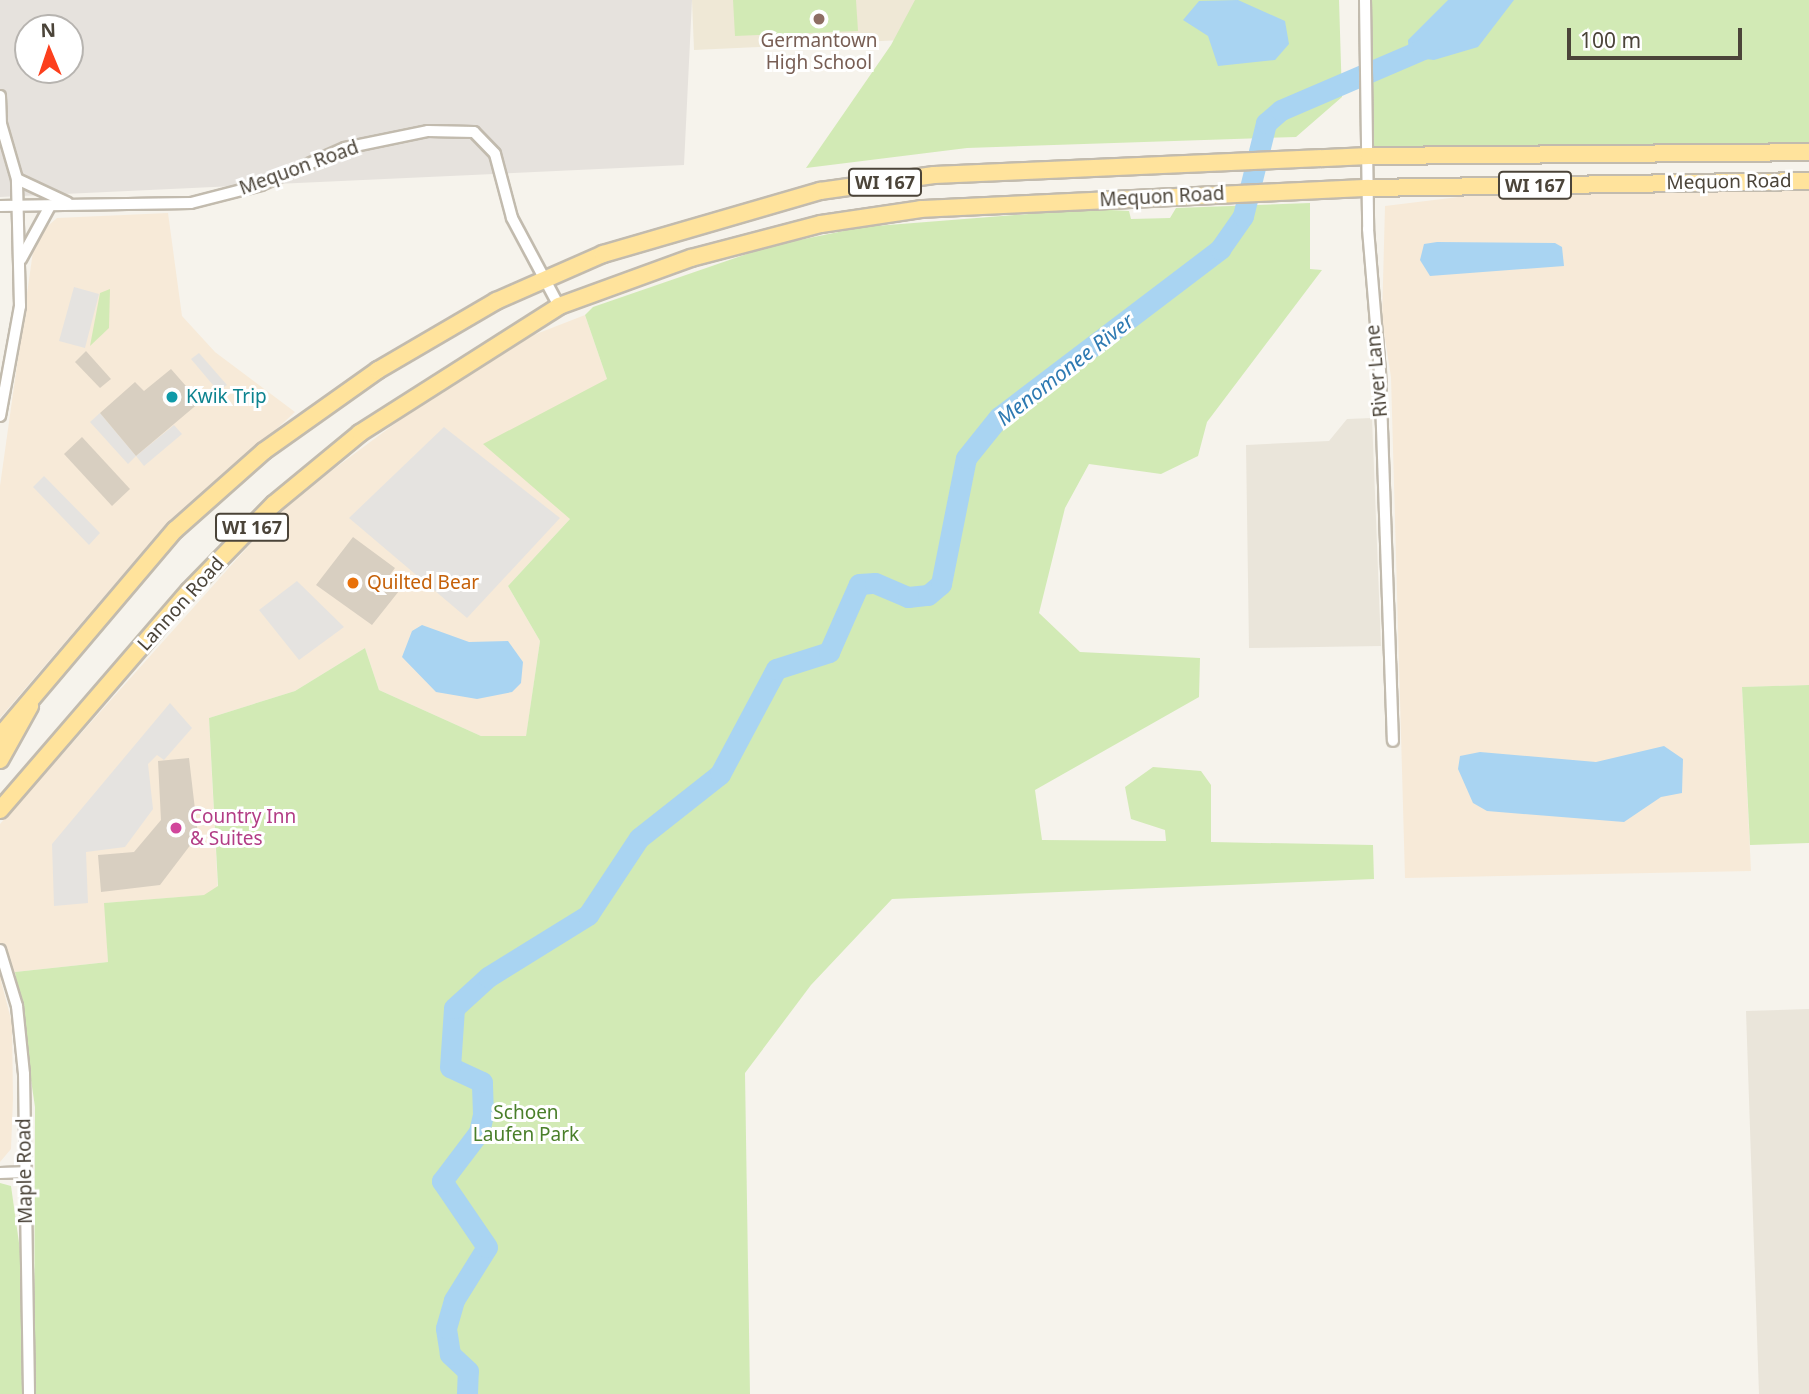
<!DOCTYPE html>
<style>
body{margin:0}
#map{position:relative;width:1809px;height:1394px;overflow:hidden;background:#f6f3ec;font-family:"Noto Sans",sans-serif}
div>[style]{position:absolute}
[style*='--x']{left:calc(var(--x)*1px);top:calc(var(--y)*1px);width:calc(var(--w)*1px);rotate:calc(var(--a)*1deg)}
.residential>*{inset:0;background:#eae5da}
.commercial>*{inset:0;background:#f7ead8}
.industrial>*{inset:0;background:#e6e2dd}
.education>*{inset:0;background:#efe8d6}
.green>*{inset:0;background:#d2eab5}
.parking>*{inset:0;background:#e5e3e0}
.water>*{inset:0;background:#a9d4f2}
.river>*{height:21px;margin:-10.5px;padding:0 10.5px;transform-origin:10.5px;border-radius:10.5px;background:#a9d4f2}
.building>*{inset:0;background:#d8cfc1}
.roads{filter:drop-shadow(2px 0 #c2bbae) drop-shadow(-2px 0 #c2bbae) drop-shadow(0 2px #c2bbae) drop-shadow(0 -2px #c2bbae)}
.minor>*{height:10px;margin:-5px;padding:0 5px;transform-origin:5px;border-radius:5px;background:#fff}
.primary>*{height:16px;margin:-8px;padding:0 8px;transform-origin:8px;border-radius:8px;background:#ffe39c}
.dots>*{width:19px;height:19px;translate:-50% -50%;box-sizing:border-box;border:4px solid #fff;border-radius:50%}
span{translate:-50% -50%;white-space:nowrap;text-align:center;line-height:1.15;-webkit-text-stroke:6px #fff;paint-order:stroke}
.shield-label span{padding:2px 5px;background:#fff;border:2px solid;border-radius:5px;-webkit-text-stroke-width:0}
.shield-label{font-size:18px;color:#4b4439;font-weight:700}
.education-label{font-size:19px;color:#785e54}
.street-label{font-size:19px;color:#4b4439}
.culture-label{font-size:19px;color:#0d838f}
.left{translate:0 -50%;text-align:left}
.food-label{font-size:19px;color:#c56008}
.hotel-label{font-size:19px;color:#b23c85}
.park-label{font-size:19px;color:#4a7f2a}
.water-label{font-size:21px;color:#2e7ab2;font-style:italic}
.north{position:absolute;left:14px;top:14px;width:70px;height:70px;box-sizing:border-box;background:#fff;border:2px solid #b7b4b0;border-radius:50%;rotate:358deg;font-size:19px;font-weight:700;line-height:28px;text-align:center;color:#4b4439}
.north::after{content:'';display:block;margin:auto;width:24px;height:32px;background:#fc3f1d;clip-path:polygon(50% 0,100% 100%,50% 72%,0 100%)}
.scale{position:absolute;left:1567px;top:28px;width:175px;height:32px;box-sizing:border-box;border:4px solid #4b4439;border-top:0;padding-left:9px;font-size:21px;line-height:24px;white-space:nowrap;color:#4b4439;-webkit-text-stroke:5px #fff;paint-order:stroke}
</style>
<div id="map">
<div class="residential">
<i style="clip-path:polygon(1372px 418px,1381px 646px,1249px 648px,1246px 445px,1329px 441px,1347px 419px)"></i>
<i style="clip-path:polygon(1809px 1009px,1809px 1394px,1759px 1394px,1746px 1011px)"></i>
</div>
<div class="commercial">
<i style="clip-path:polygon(1809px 189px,1809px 685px,1742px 687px,1751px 871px,1405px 878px,1391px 377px,1382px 320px,1385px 206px,1483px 194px)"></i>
<i style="clip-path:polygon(168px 213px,182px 316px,215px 352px,295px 412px,138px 557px,0 718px,0 486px,35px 237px,57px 218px)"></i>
<i style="clip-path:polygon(585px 315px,607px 379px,570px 519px,508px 586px,540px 641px,526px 737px,481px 736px,379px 690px,365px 648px,295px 691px,209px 718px,218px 894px,105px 903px,108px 962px,15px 972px,1px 981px,12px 1023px,13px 1099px,11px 1149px,0 1162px,0 824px,261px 532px,241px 538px,447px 385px,531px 336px)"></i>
</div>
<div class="industrial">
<i style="clip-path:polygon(evenodd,0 0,692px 0,684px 165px,0 197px,0 0,28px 28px,70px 28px,70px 70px,28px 70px,28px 28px)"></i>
</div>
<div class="education">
<i style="clip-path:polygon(692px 0,966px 0,923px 39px,694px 50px)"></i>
</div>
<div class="green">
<i style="clip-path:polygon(733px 0,856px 0,858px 31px,735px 36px)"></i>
<i style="clip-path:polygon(915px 0,1339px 0,1342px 97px,1296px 137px,967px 148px,806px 168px,891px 45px)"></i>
<i style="clip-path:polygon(1365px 0,1809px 0,1809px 146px,1369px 156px)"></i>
<i style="clip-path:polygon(1310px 203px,1310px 269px,1322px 270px,1207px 422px,1198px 456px,1161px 474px,1089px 464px,1065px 508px,1039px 613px,1080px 652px,1200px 658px,1199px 697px,1035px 790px,1042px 840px,1166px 841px,1165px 830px,1131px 819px,1125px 787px,1153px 767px,1201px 771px,1211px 785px,1211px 842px,1373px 845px,1374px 879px,892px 899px,811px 985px,745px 1073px,750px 1394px,34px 1394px,35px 1107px,15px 972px,108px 962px,104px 903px,204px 895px,218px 886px,209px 718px,295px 691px,365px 648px,379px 690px,481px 736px,526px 736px,540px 641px,508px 586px,570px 519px,483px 444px,607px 379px,585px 315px,593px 307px,770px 246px,863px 227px,1093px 209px,1129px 211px,1131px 219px,1170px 218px,1176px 208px)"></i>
<i style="clip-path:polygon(110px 289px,109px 328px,90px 346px,100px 293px)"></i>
<i style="clip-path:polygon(1809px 685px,1809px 843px,1750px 845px,1742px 687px)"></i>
<i style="clip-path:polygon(0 1183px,11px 1186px,21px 1257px,22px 1394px,0 1394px)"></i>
</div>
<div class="parking">
<i style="clip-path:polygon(74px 287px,99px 294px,85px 348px,59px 341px)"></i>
<i style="clip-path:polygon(199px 353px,227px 385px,218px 391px,191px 359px)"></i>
<i style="clip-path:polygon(100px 413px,136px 456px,174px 425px,182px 434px,144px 466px,136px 456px,128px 464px,90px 422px)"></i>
<i style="clip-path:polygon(444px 427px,560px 518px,467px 618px,349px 518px)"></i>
<i style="clip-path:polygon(44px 476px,100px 533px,89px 545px,33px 487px)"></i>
<i style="clip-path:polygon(297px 581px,344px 627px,299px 660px,259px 610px)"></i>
<i style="clip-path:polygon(170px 703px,192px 728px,164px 760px,157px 755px,148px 764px,153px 809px,125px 847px,86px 852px,88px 903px,54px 906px,52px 844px)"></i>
</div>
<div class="water">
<i style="clip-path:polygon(1238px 0,1285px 21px,1289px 44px,1275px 60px,1218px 66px,1208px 36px,1183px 20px,1199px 1px)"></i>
<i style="clip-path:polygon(1448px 0,1514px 0,1478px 47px,1434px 60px,1409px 57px,1408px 40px)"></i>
<i style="clip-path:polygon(1437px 242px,1555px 243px,1562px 247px,1564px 266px,1430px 276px,1420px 260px,1424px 244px)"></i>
<i style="clip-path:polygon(422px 625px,469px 642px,508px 641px,523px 662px,521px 683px,512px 692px,477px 699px,436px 692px,402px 657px,412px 631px)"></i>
<i style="clip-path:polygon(1664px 746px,1683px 759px,1682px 793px,1661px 797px,1624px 822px,1487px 811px,1473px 803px,1458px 769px,1460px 756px,1480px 752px,1596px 762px)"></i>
</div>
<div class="river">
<i style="--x:467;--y:1394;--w:23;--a:-88"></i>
<i style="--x:468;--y:1371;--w:25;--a:-137"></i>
<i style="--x:450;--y:1354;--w:26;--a:-99"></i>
<i style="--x:446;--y:1328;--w:29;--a:-74"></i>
<i style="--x:454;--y:1300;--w:62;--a:-58.1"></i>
<i style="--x:487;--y:1247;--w:80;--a:-124.3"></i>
<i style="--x:442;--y:1181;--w:61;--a:-52.9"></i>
<i style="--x:479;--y:1132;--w:18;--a:-77"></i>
<i style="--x:483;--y:1114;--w:32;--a:-92"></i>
<i style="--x:482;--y:1082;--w:35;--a:-155"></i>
<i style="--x:450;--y:1067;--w:59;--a:-86.1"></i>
<i style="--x:454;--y:1008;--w:46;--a:-42.4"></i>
<i style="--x:488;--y:977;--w:118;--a:-31.8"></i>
<i style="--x:588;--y:915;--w:92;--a:-56.5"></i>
<i style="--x:639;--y:838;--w:103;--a:-38.3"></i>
<i style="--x:720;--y:774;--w:119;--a:-61.9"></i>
<i style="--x:776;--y:669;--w:56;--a:-17.8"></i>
<i style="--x:829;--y:652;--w:74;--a:-66.2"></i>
<i style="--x:859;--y:584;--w:16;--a:-4"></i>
<i style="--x:875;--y:583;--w:36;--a:23"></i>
<i style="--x:908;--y:597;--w:20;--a:-6"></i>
<i style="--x:928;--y:595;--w:17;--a:-40"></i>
<i style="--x:941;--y:584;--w:128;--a:-78.8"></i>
<i style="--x:966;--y:458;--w:53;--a:-51.2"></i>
<i style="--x:999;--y:417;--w:278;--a:-37.2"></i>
<i style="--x:1220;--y:249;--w:40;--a:-55.1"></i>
<i style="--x:1243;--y:216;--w:96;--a:-76.1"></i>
<i style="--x:1266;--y:123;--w:20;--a:-41"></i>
<i style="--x:1281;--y:110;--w:155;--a:-23.2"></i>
<i style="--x:1423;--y:49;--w:72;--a:-42.8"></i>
</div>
<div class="building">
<i style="clip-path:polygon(86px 351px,111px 379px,100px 388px,75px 362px)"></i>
<i style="clip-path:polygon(171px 369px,200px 402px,136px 456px,100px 413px,135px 382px,144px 391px)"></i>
<i style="clip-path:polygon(82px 437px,130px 489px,112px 506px,64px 454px)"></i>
<i style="clip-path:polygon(353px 537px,395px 568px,386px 580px,399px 591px,372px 625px,316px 585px)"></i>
<i style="clip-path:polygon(189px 758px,198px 835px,160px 885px,101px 892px,98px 855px,134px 852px,161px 820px,158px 761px)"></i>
</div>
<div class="roads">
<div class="minor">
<i style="--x:1365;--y:0;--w:229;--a:89.2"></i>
<i style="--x:1368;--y:229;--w:143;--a:85.2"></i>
<i style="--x:1380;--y:371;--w:370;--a:88"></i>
<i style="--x:0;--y:96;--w:33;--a:88"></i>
<i style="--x:17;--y:179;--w:56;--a:25.2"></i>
<i style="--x:0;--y:206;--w:191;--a:-0.9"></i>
<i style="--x:191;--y:203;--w:72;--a:-14.4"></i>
<i style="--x:261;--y:185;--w:92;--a:-23.8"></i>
<i style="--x:345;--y:148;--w:85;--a:-11.6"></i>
<i style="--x:428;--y:131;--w:46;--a:1.2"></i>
<i style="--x:474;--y:132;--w:30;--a:46"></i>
<i style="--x:495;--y:154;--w:66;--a:75.1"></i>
<i style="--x:512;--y:218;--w:100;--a:61.9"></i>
<i style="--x:21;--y:259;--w:60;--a:-61.3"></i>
<i style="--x:0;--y:416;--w:112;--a:-79.7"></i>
<i style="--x:20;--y:306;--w:127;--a:-91.4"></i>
<i style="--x:17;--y:179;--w:57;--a:-106.2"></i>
<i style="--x:0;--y:950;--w:59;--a:73.1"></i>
<i style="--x:17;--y:1006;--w:68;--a:84.1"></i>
<i style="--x:24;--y:1074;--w:320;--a:89.1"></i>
<i style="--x:0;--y:1173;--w:25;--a:-2"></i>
</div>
<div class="primary">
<i style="--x:0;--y:736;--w:270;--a:-49.7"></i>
<i style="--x:175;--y:530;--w:119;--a:-41.6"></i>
<i style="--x:264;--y:451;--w:140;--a:-35.4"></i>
<i style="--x:378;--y:370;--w:137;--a:-30.3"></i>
<i style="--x:496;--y:301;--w:117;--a:-23.7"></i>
<i style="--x:603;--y:254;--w:226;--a:-16.2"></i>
<i style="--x:820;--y:191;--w:115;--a:-8"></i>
<i style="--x:934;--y:175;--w:435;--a:-2.5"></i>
<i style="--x:1369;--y:156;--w:440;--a:-0.5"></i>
<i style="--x:0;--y:760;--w:62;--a:-60.9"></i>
<i style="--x:0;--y:810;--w:289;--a:-49.2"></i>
<i style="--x:189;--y:591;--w:122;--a:-45.7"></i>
<i style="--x:274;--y:504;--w:112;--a:-39.5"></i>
<i style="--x:360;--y:433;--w:236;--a:-32.5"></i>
<i style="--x:559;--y:306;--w:140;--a:-20"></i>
<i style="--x:691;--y:258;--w:134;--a:-14.7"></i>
<i style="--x:821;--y:224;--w:101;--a:-8.5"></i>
<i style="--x:921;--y:209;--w:446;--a:-2.7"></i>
<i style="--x:1367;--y:188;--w:442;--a:-0.9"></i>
</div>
</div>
<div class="dots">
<i style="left:819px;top:19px;background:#8d6e63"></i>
<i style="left:172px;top:397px;background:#0f9aa8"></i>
<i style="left:353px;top:583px;background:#e8710a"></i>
<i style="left:176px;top:828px;background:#d1479c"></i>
</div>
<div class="shield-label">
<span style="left:885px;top:182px">WI 167</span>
<span style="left:1535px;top:185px">WI 167</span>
<span style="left:252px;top:527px">WI 167</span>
</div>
<div class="education-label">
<span style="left:819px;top:52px">Germantown<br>High School</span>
</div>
<div class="street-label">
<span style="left:299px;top:168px;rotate:-20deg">Mequon Road</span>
<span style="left:1729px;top:182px;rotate:-1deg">Mequon Road</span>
<span style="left:1162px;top:197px;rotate:-3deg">Mequon Road</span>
<span style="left:1377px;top:371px;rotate:-95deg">River Lane</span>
<span style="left:181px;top:604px;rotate:-48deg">Lannon Road</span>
<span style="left:25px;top:1171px;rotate:-91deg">Maple Road</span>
</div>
<div class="culture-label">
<span class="left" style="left:186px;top:397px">Kwik Trip</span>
</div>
<div class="food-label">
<span class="left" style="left:367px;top:583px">Quilted Bear</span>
</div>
<div class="hotel-label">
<span class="left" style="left:190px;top:828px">Country Inn<br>&amp; Suites</span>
</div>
<div class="park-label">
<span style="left:526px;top:1124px">Schoen<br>Laufen Park</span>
</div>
<div class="water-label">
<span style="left:1065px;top:369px;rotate:-38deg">Menomonee River</span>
</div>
<div class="north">N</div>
<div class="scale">100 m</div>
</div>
